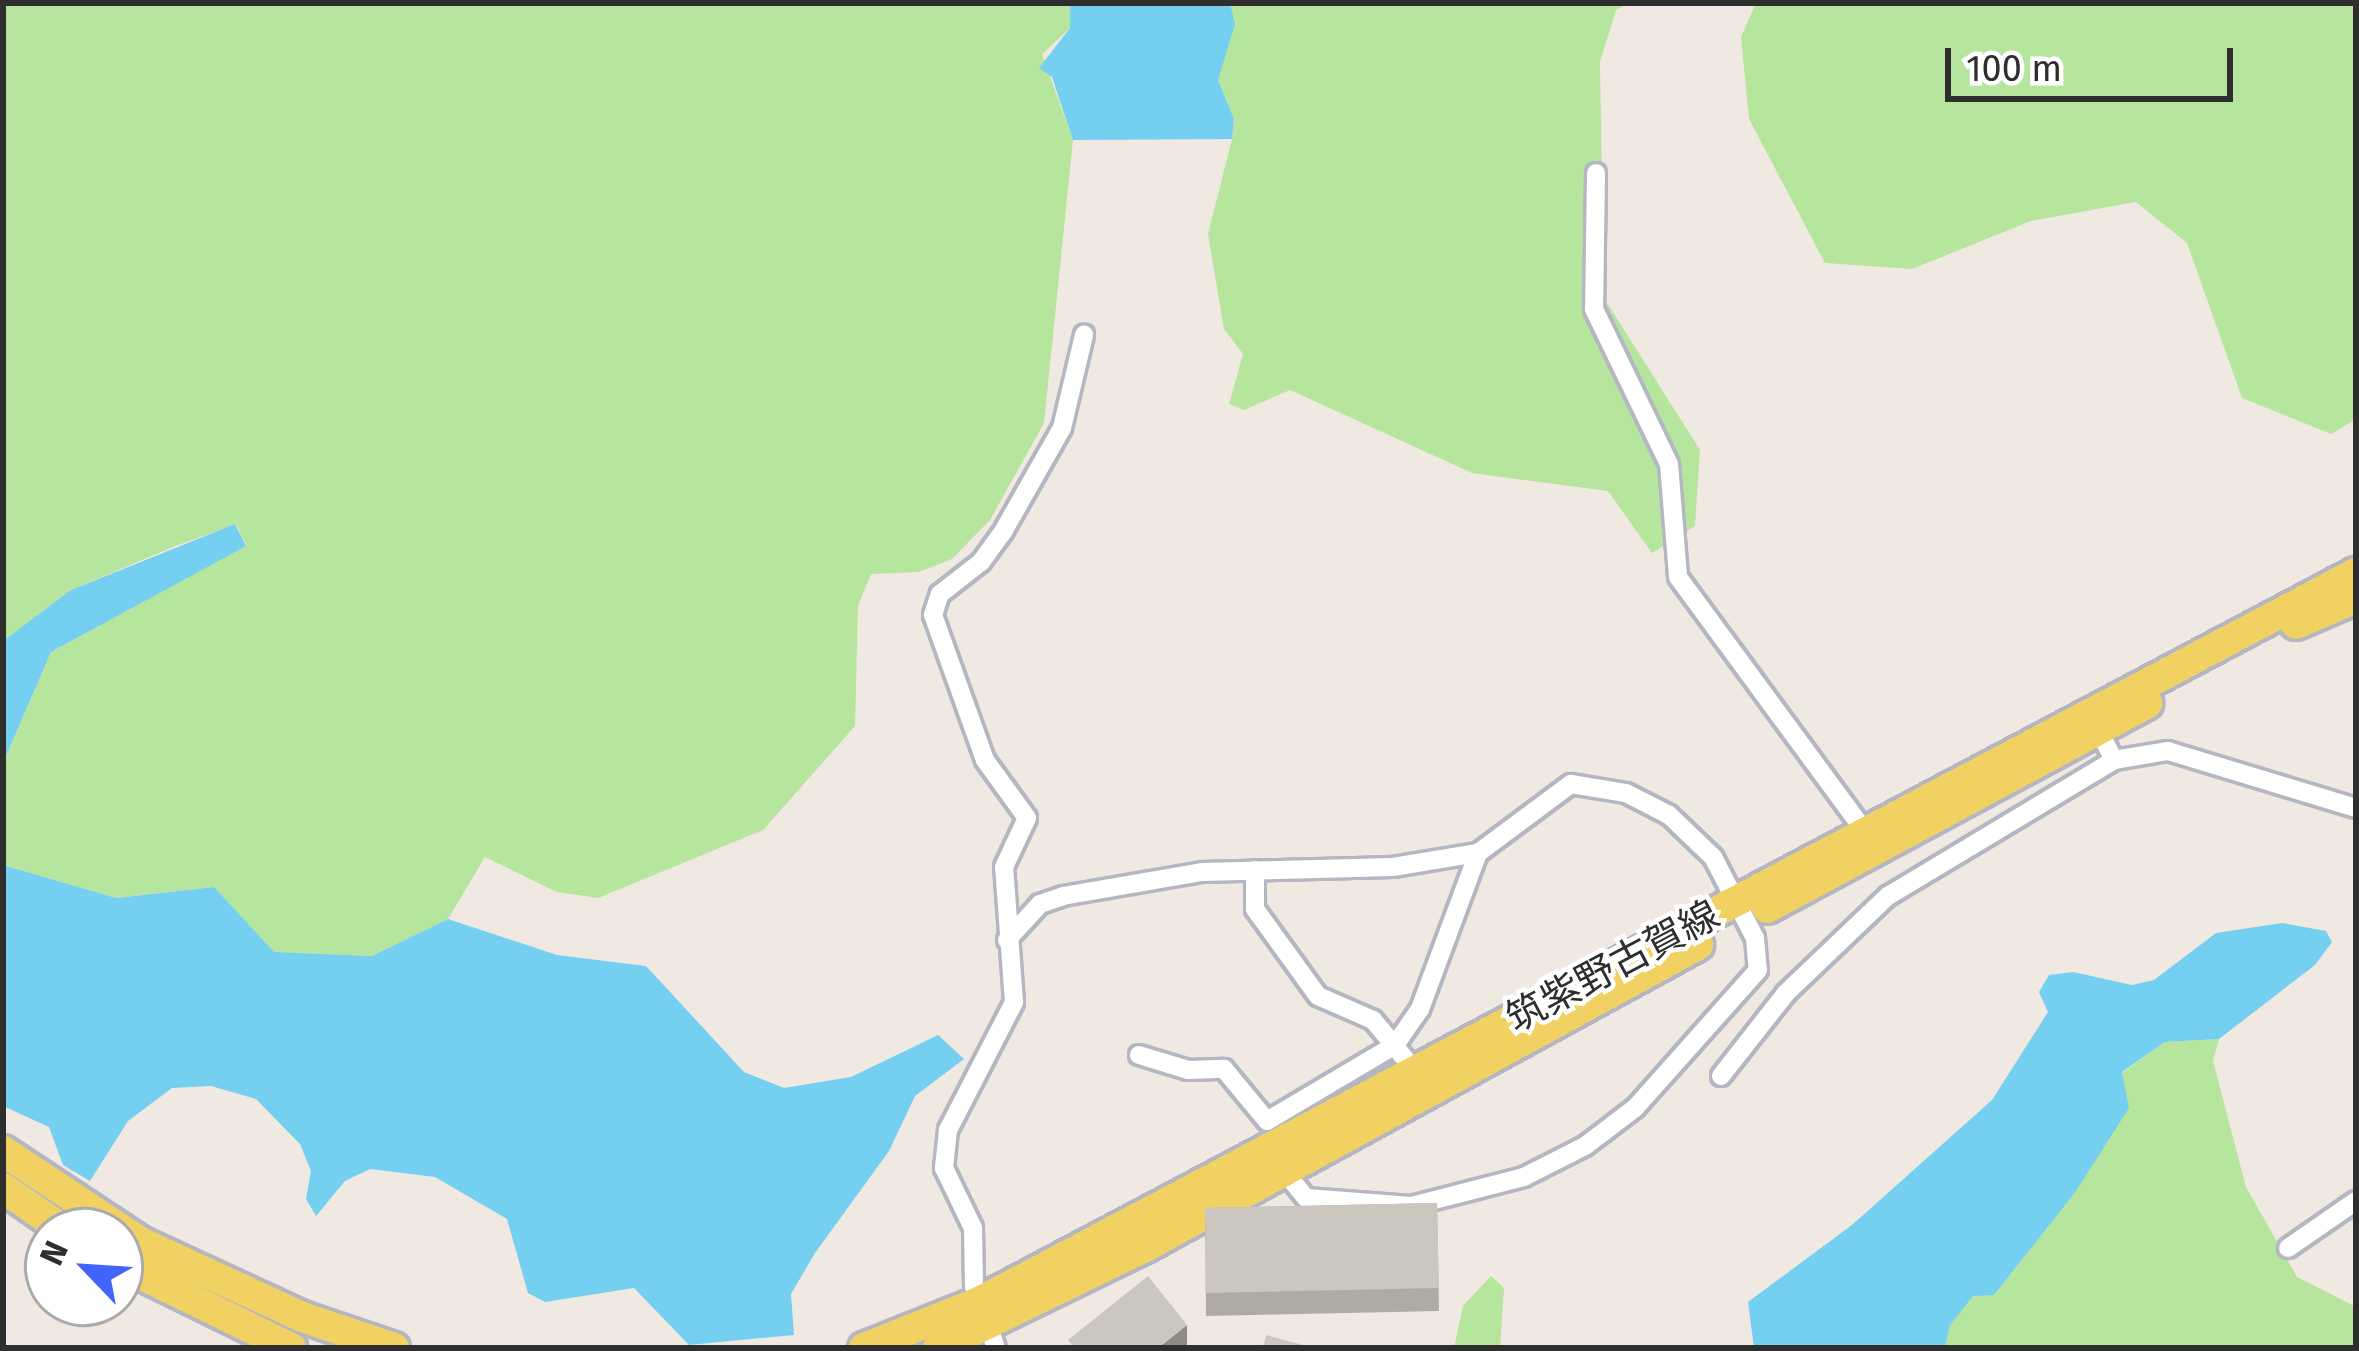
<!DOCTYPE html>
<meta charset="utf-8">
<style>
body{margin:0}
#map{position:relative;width:2359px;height:1351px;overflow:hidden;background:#efe9e1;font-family:"Fira Sans","Noto Sans JP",sans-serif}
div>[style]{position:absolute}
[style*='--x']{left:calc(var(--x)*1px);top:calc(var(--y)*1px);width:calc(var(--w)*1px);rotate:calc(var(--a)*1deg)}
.green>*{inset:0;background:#b6e59e}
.water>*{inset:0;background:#75cff0}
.roads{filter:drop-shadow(3px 0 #b4b7c1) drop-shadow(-3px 0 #b4b7c1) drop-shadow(0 3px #b4b7c1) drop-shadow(0 -3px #b4b7c1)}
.street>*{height:18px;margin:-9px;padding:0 9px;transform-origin:9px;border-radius:9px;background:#fff}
.primary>*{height:30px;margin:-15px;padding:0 15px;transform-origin:15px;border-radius:15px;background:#f2d163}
.wall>*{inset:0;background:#afaba4}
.shaded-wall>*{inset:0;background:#8e8b86}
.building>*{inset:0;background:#cbc7bf}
span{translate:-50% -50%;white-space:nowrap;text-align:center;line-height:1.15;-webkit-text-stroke:9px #fff;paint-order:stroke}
.street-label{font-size:39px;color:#2e2e2e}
.frame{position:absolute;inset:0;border:6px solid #2e2e2e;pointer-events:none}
.north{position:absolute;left:24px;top:1207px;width:120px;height:120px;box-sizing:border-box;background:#fff;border:3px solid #ababab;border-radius:50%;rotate:295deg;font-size:33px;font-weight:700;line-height:48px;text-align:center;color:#2e2e2e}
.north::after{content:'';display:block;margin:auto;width:42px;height:54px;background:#4264fb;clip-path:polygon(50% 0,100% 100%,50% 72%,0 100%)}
.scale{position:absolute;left:1945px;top:48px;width:288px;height:54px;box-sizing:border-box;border:6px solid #2e2e2e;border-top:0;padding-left:15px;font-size:36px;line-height:42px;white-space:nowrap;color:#2e2e2e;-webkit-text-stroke:9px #fff;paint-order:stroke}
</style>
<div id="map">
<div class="green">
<i style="clip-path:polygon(3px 3px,1070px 3px,1070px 28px,1042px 54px,1073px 140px,1044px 423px,990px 520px,952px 559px,919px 572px,871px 574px,858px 606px,855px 726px,763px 830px,598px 898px,557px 892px,485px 857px,448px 919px,372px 956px,273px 952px,214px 887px,116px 898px,3px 865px,3px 763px,51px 652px,246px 545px,236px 524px,173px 547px,71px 590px,3px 641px)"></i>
<i style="clip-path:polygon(1230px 3px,1629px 3px,1616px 10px,1600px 62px,1604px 298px,1700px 450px,1695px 526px,1652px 553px,1608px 491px,1472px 473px,1290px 390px,1244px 410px,1229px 404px,1243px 354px,1224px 329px,1208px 234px,1232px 139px,1234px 119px,1218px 80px)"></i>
<i style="clip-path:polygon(1756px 3px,2356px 3px,2356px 419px,2331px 434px,2242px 398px,2187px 243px,2136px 202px,2031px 221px,1912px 269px,1825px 263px,1749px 119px,1741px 37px)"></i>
<i style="clip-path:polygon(2219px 1039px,2213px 1061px,2246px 1187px,2297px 1277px,2356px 1307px,2356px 1348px,1945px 1348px,1950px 1325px,1973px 1295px,1994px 1295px,2074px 1194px,2122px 1073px,2165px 1042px)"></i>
<i style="clip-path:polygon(1491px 1276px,1504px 1288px,1500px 1348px,1454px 1348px,1463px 1306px)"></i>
</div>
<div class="water">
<i style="clip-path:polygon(1070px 3px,1230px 3px,1235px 24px,1218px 80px,1234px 119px,1232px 139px,1073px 140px,1052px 77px,1039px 68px,1070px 28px)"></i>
<i style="clip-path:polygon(235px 524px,246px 546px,51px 652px,3px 763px,3px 641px,71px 590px)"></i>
<i style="clip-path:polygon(3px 865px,116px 898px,214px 887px,274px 952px,372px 956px,448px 919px,557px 955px,646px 966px,744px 1072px,784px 1088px,851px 1077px,938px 1035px,964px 1059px,915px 1096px,889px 1151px,815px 1253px,791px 1294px,794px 1335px,689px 1345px,634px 1288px,545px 1302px,528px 1293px,507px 1219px,435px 1177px,370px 1169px,345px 1181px,316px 1216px,306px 1199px,311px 1171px,300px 1144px,256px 1099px,211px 1086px,172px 1088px,128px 1121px,90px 1181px,63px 1165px,49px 1127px,3px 1106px)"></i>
<i style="clip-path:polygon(2282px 923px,2326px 931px,2332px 942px,2315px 965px,2219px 1039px,2165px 1042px,2122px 1072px,2129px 1108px,2074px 1194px,1994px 1295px,1973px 1296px,1950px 1325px,1945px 1348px,1754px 1348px,1748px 1302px,1852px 1225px,1992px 1100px,2048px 1012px,2039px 992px,2049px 975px,2073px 972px,2132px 985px,2154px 980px,2216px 933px)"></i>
</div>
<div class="roads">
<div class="street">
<i style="--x:1596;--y:173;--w:136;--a:90.8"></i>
<i style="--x:1594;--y:309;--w:172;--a:64.2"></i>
<i style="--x:1669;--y:464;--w:113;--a:85.4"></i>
<i style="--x:1678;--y:577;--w:314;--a:53.7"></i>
<i style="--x:2096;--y:725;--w:39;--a:63"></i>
<i style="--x:2114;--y:760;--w:55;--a:-9.5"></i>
<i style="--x:2168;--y:751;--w:196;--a:16.9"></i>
<i style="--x:1255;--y:870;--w:39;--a:90"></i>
<i style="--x:1255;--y:909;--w:107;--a:54.1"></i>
<i style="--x:1318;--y:996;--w:60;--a:23.6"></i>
<i style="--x:1373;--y:1020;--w:67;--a:50.4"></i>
<i style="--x:1007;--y:940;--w:49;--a:-47.5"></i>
<i style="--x:1040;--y:904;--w:24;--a:-19"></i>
<i style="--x:1063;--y:896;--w:141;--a:-9.8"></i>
<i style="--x:1202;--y:872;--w:191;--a:-1.5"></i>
<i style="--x:1393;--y:867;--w:86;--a:-9.4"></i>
<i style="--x:1139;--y:1055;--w:51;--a:17"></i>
<i style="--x:1188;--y:1070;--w:36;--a:-2"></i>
<i style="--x:1224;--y:1069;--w:67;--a:50.4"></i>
<i style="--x:1267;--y:1121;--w:149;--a:-30.7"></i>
<i style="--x:1395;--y:1045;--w:44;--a:-55.2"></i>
<i style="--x:1420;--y:1009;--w:166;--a:-69.6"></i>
<i style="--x:1478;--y:853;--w:116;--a:-36.6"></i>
<i style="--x:1571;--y:784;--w:56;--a:9.3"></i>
<i style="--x:1626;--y:793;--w:48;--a:27.1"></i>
<i style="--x:1669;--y:815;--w:61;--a:43.7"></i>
<i style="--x:1713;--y:857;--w:91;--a:62.6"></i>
<i style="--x:1755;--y:938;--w:32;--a:85"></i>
<i style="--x:1758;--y:970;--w:185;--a:131.7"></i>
<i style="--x:1635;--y:1108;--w:63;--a:142.8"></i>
<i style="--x:1585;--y:1146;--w:68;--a:153.1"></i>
<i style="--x:1524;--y:1177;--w:117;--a:165.6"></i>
<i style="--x:1411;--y:1206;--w:105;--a:-175.6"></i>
<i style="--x:1306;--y:1198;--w:43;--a:-129.3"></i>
<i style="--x:1721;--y:1076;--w:105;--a:-51.9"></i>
<i style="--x:1786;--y:993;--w:141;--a:-43.6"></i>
<i style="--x:1888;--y:896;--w:264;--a:-31"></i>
<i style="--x:2288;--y:1248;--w:83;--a:-34.7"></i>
<i style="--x:996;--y:1348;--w:66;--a:-109.5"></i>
<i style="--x:974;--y:1286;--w:58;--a:-91"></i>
<i style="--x:973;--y:1228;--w:67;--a:-115.8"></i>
<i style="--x:944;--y:1168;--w:38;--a:-84"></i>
<i style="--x:948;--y:1130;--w:144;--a:-62.7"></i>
<i style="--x:1014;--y:1002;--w:135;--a:-94.2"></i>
<i style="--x:1004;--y:867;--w:54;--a:-64.9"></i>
<i style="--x:1027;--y:818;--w:72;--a:-125.9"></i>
<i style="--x:985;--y:760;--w:154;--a:-109.7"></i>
<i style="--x:933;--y:615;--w:22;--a:-72"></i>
<i style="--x:940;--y:594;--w:52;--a:-38"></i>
<i style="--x:981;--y:562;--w:39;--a:-54"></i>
<i style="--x:1004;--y:530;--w:117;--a:-60.4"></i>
<i style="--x:1062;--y:428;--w:96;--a:-76.7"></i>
</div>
<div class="primary">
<i style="--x:2296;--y:624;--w:65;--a:-23.4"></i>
<i style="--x:1767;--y:908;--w:432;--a:-28.3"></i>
<i style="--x:3;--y:1151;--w:167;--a:33.5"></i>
<i style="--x:142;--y:1243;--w:176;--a:24.8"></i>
<i style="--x:302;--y:1317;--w:97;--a:18.6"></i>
<i style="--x:3;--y:1188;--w:75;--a:34.7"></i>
<i style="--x:120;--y:1264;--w:191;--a:26.2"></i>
<i style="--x:864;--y:1348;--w:124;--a:-21.8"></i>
<i style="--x:979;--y:1302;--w:1558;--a:-27.9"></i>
<i style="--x:938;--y:1348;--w:233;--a:-26"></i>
<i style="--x:1147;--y:1246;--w:628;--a:-28.65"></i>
</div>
</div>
<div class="wall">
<i style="clip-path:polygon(1437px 1203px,1439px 1311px,1206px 1316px,1205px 1208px)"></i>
</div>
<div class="shaded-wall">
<i style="clip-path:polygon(1187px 1325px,1187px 1347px,1158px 1348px)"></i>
</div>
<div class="building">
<i style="clip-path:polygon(1437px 1203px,1439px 1288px,1206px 1293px,1205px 1208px)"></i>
<i style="clip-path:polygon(1148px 1276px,1187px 1325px,1158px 1348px,1074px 1348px,1068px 1340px)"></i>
<i style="clip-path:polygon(1266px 1335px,1314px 1348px,1263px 1348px)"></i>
</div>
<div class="street-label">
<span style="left:1613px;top:967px;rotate:-28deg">筑紫野古賀線</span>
</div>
<div class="frame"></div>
<div class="north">N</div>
<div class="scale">100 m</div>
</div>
